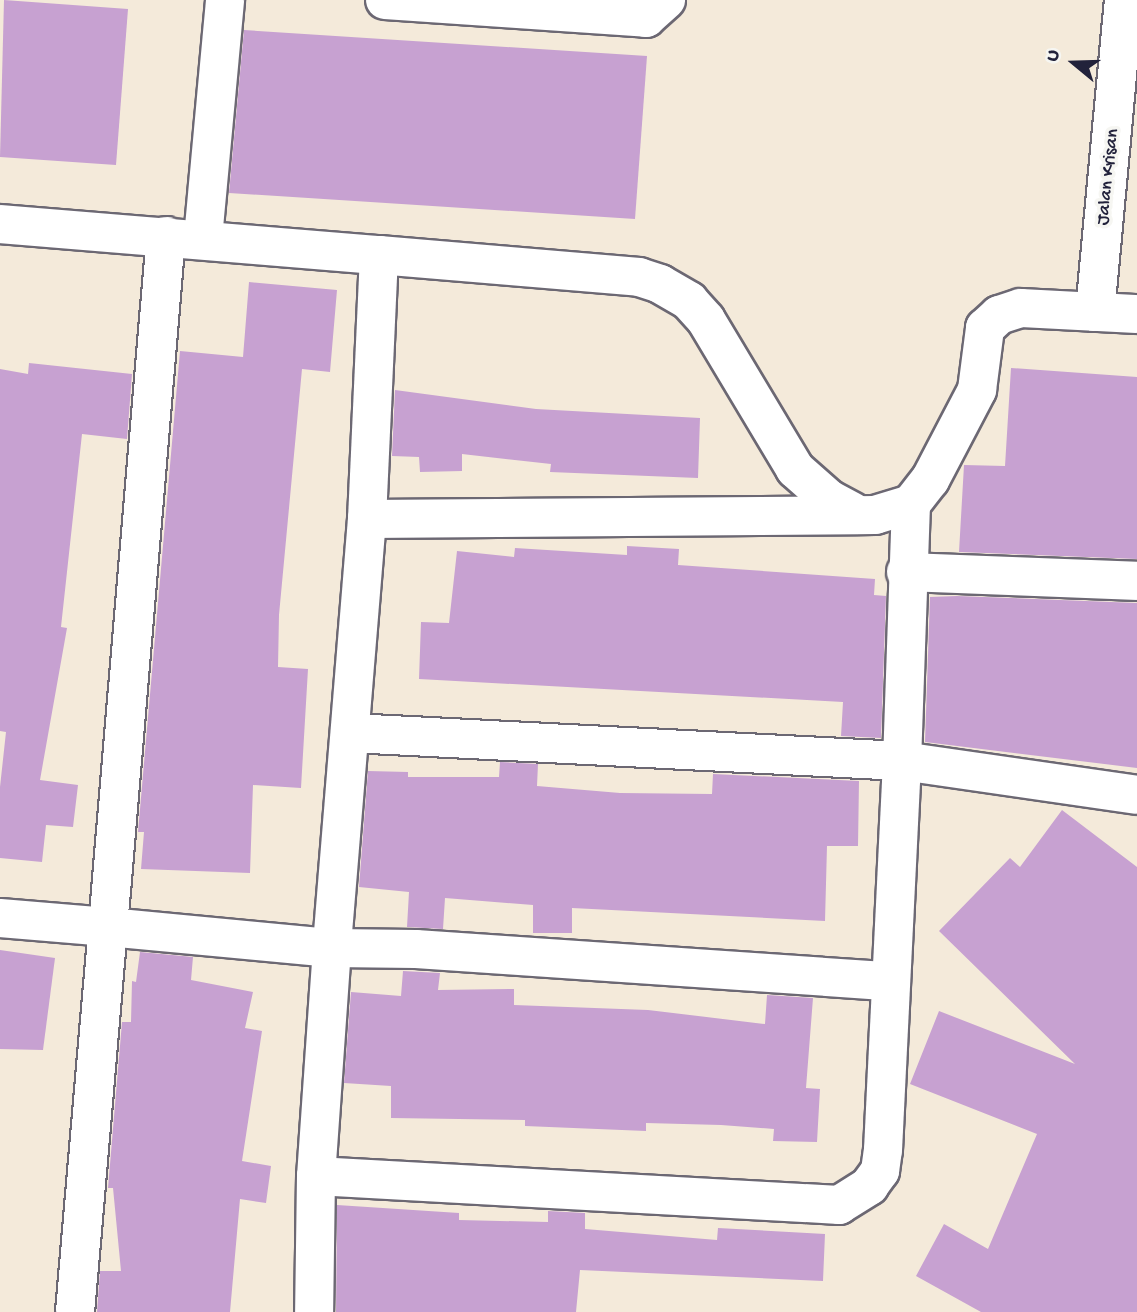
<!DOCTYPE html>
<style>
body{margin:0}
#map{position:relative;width:1137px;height:1312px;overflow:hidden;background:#f4eada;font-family:"Gochi Hand",sans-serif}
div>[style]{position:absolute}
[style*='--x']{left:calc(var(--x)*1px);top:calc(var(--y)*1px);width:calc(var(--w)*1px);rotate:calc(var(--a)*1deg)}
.building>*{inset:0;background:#c7a1d1}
.roads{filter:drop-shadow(2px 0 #6c6873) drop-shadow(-2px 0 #6c6873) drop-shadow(0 2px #6c6873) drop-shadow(0 -2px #6c6873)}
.street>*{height:38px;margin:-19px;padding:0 19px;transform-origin:19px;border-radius:19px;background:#fff}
span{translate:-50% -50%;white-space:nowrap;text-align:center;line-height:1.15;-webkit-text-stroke:7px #f6f6f2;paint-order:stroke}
.street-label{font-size:19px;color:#22223b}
.north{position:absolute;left:1039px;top:28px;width:70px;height:70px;-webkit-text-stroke:5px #f6f6f2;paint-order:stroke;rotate:289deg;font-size:19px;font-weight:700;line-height:28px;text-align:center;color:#22223b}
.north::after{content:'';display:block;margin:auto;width:24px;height:32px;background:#22223b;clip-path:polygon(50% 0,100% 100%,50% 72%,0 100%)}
</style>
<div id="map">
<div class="building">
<i style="clip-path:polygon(4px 0,128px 9px,116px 165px,0 157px)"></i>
<i style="clip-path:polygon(244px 30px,647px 56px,635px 219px,229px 193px)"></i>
<i style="clip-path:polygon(249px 282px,337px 290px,330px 372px,302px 369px,279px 615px,278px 667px,308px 669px,301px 788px,253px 785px,250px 873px,141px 869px,144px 832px,138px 832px,180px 351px,243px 357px)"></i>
<i style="clip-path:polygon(29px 363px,132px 374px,127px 439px,82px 434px,61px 627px,67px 628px,40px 780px,78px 785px,73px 827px,46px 825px,42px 862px,0 858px,0 787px,6px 732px,0 731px,0 369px,28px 374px)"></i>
<i style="clip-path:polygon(1011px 368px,1137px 377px,1137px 559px,959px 552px,964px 465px,1005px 466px)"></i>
<i style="clip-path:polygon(395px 390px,536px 409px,700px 418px,698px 478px,550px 472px,551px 464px,462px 454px,462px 471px,420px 472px,419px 457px,392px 456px)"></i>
<i style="clip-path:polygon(627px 546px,679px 549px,678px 565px,875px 579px,874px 595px,886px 596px,881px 738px,841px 736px,843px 702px,419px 679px,421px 622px,449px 623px,457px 551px,514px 557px,515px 548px,627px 555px)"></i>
<i style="clip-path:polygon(957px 596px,1137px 603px,1137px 768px,925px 742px,930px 597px)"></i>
<i style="clip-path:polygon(500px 762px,538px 764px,537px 786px,620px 793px,712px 794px,713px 774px,859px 781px,858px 846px,827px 846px,825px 921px,572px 908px,572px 933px,533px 933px,533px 905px,445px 898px,443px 929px,407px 927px,409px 892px,359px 887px,368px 771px,408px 772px,408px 777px,499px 777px)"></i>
<i style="clip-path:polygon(1062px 810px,1137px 867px,1137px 1312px,981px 1312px,916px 1276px,944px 1224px,988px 1249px,1037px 1134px,910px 1084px,939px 1011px,1075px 1064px,939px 931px,1010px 858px,1020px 867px)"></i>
<i style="clip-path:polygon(0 950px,55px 958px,43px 1050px,0 1049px)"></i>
<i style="clip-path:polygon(140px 952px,193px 957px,191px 980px,253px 992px,245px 1028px,262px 1031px,242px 1161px,271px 1166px,266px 1203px,240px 1199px,230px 1312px,97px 1312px,100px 1271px,121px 1271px,113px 1188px,108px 1188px,122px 1022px,131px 1022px,132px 981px,136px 982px)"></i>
<i style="clip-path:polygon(403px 971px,440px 973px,438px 990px,514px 989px,514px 1005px,648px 1010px,765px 1024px,767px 995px,813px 998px,806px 1088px,820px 1089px,817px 1142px,773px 1141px,774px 1129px,721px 1125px,646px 1123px,646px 1131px,525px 1126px,525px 1120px,391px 1118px,391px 1086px,344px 1083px,351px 992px,401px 996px)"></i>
<i style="clip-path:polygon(337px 1205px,459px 1213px,459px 1220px,548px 1222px,548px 1211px,585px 1213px,585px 1229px,717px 1240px,718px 1228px,825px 1234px,823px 1281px,580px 1270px,576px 1312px,336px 1312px)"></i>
</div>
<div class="roads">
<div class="street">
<i style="--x:385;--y:0;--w:262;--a:3.9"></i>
<i style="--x:646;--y:18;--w:27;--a:-42"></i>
<i style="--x:0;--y:224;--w:380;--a:4.7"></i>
<i style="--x:379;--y:255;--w:264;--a:92.6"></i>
<i style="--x:367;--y:519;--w:430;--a:94.7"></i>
<i style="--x:332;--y:948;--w:84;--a:0.7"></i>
<i style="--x:416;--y:949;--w:473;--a:3.9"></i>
<i style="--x:166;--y:236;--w:693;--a:94.8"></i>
<i style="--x:108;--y:927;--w:225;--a:5.4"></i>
<i style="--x:332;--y:948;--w:229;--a:94"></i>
<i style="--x:316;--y:1176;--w:136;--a:90.8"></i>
<i style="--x:203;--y:238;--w:239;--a:-84.7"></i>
<i style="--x:379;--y:255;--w:261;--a:4.8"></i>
<i style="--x:639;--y:277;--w:22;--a:18"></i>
<i style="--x:660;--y:284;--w:34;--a:30"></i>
<i style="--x:689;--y:301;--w:25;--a:48"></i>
<i style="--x:706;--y:320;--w:174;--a:59.1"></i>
<i style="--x:795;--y:469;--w:45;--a:41.4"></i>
<i style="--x:829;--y:499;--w:27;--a:28"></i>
<i style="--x:1095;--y:312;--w:313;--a:-84.7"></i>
<i style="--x:911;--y:504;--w:31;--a:-52"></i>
<i style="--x:930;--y:480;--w:102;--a:-62.4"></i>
<i style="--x:977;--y:390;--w:63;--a:-82.6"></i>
<i style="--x:985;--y:328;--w:19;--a:-43"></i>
<i style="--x:999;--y:315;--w:23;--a:-18"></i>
<i style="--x:1021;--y:308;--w:116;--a:3"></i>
<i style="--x:367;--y:519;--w:508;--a:-0.45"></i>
<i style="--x:875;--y:515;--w:38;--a:-17"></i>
<i style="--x:911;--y:504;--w:257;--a:92"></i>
<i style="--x:902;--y:761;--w:237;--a:8.2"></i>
<i style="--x:906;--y:572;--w:231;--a:2.2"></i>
<i style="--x:0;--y:918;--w:108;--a:4.8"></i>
<i style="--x:108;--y:927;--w:386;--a:94.9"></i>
<i style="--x:316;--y:1176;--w:524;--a:3.17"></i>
<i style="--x:839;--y:1205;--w:36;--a:-32"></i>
<i style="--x:869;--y:1186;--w:19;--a:-54"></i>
<i style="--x:880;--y:1171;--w:21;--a:-82"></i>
<i style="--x:883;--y:1150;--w:389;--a:-87.2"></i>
<i style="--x:902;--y:761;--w:552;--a:-177.09"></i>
</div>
</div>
<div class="street-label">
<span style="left:1109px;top:177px;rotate:-84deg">Jalan Krisan</span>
</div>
<div class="north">U</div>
</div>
